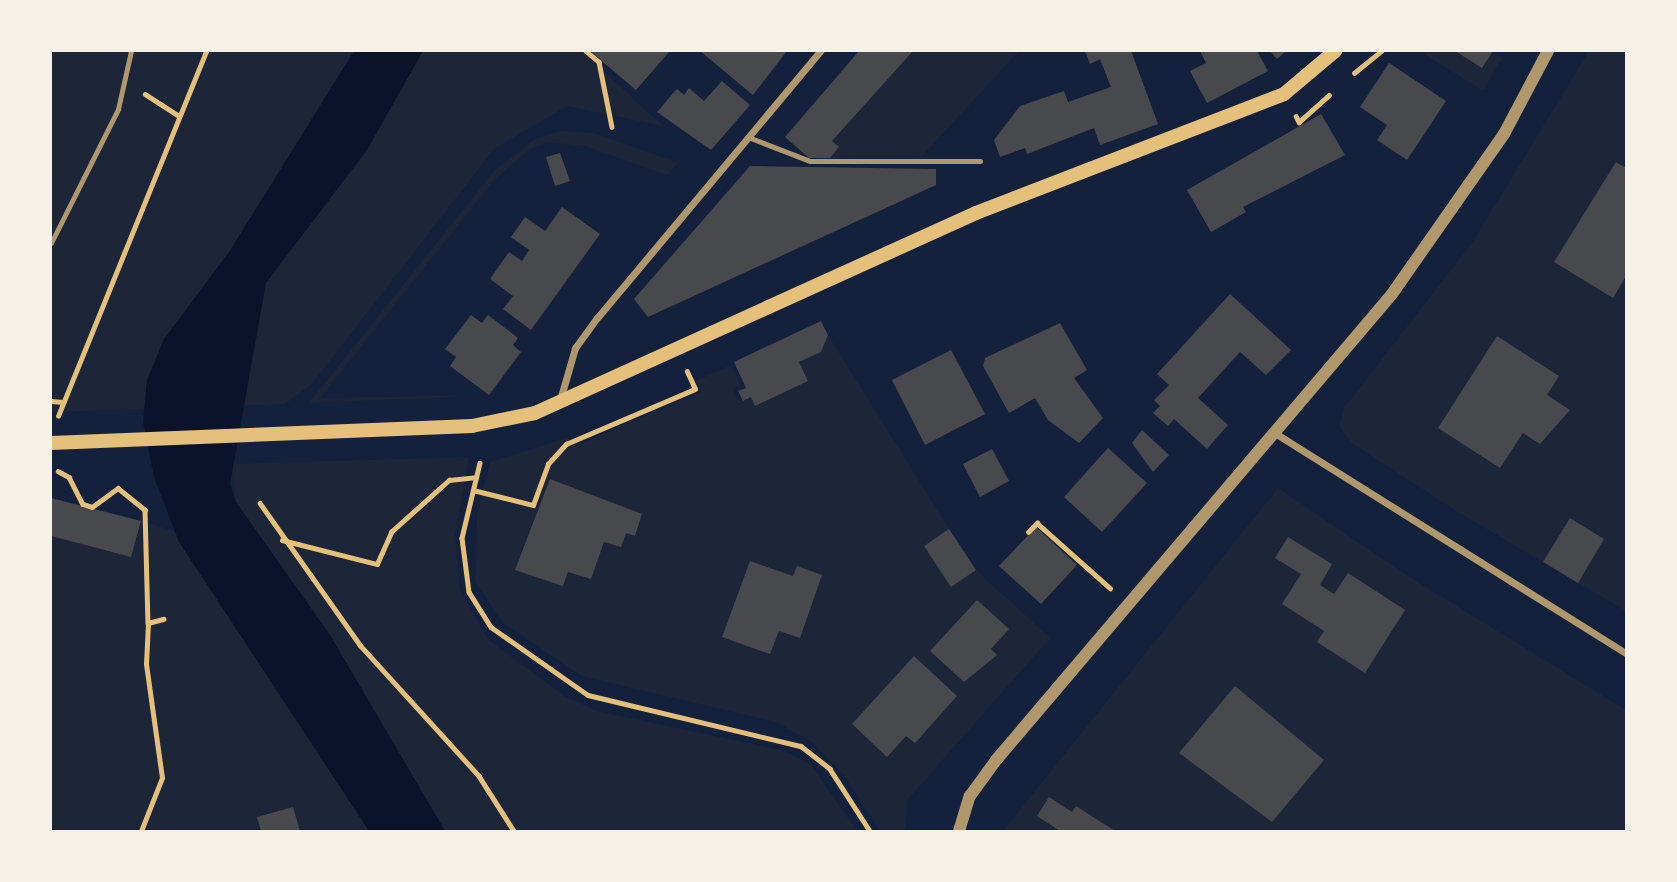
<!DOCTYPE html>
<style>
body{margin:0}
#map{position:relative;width:1677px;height:882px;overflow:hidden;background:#14213d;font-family:Overpass,sans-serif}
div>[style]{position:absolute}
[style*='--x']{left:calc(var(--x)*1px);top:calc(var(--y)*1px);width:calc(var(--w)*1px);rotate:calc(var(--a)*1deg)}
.green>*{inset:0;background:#1d2539}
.water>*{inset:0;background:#0b132b}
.building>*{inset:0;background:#48494c}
.path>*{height:4.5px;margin:-2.25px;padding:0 2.25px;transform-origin:2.25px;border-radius:2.25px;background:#e5c07b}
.service>*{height:5px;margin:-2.5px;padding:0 2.5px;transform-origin:2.5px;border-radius:2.5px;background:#b1986c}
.minor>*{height:7px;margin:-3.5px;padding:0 3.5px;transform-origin:3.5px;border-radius:3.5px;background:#b1986c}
.tertiary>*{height:12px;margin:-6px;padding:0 6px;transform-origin:6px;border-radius:6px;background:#b1986c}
.secondary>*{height:14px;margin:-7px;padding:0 7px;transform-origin:7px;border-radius:7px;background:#e5c07b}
span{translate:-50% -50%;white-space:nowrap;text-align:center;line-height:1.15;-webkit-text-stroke:5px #f6f1e7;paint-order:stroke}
.frame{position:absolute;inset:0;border:52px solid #f6f1e7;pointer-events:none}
</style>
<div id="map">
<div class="green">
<i style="clip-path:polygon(51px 51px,582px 51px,663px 126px,567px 106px,494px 149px,311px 385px,285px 404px,51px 412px)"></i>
<i style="clip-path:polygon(913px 51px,1019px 51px,922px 156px,830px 158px,839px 147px,832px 141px)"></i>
<i style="clip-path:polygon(1420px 51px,1455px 51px,1482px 68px,1492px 52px,1502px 58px,1483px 91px)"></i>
<i style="clip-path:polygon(1589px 51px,1626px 51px,1626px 611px,1458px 512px,1352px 443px,1339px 426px,1344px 408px,1472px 243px)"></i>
<i style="clip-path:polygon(560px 131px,594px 133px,678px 163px,667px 175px,585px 146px,547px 142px,530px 149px,495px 179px,320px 398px,489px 395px,309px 403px,495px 170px,535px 139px)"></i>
<i style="clip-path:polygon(828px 335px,949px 529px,924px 546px,951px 586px,976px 570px,1050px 638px,908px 799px,905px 831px,880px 831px,843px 774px,811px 741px,776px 722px,582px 676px,502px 622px,475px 581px,477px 514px,490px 462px,570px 437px,575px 446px,701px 392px,696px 381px,731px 365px,741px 385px,733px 389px,739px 401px,751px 397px,756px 406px,808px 381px,799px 362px,821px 352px)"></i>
<i style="clip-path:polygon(469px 457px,455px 535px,460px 590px,488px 640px,566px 697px,597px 711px,785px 751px,811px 765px,857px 831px,445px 831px,330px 635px,236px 502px,231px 464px)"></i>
<i style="clip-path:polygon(1278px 488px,1411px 578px,1626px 710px,1626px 831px,1003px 831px)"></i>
<i style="clip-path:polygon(141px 521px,174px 531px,369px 831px,300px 831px,293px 807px,258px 817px,261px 831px,51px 831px,51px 536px,131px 557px)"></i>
</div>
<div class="water">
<i style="clip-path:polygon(354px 51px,423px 51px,367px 150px,266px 283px,230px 484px,236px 502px,330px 635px,445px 831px,369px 831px,179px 542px,154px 477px,143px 422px,147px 380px,164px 339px,229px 252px)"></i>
</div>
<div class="building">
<i style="clip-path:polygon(590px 51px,670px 51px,636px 90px)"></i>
<i style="clip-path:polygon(700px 51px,787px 51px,753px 95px)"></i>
<i style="clip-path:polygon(859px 51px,913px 51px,832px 141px,839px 147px,830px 158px,809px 158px,785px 137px)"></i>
<i style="clip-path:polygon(1085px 51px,1131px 51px,1158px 124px,1100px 145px,1094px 128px,1027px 154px,1025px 148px,1000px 157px,994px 140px,1020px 106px,1064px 91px,1068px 102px,1111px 87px,1100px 59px,1090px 64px)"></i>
<i style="clip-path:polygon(1200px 51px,1257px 51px,1268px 71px,1207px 103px,1190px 71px,1206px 63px)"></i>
<i style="clip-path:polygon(1270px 51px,1286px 51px,1277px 59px)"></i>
<i style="clip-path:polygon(1455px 51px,1493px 51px,1482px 68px)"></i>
<i style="clip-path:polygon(1389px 63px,1446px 101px,1407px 160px,1377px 140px,1387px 125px,1360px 107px)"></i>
<i style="clip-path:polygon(722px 81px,750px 105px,711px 150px,657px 112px,677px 89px,684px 95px,689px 88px,704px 101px)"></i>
<i style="clip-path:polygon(1321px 114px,1345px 155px,1243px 207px,1246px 212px,1211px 232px,1187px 190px)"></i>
<i style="clip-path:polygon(560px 153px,570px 181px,555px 186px,546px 157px)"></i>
<i style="clip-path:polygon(1616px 162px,1626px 168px,1626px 276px,1613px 298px,1554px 262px)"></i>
<i style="clip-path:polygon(750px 166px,936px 169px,936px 185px,648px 317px,634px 299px)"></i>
<i style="clip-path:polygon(562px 207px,600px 234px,531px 330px,503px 309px,513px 296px,490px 279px,509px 252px,522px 261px,529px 250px,511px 237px,525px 217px,545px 231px)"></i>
<i style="clip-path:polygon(1230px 294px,1291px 350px,1266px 375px,1240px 352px,1198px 398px,1228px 425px,1207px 449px,1174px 419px,1168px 426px,1153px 413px,1160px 406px,1154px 400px,1169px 385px,1157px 374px)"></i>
<i style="clip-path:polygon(471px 315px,482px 323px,488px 315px,518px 338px,513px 345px,521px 352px,489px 395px,450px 366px,456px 357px,445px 349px)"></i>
<i style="clip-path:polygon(821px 321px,828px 335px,821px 352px,799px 362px,808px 381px,755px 406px,751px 397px,743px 401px,738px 391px,746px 388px,734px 362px)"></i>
<i style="clip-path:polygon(1060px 323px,1087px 370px,1074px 378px,1103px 418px,1079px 443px,1048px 420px,1035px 398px,1009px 413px,983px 366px,985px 358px)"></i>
<i style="clip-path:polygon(1497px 336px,1559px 376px,1547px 395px,1570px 410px,1540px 444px,1523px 433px,1500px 468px,1438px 428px)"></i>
<i style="clip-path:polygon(951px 350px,985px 414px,925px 445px,892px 380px)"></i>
<i style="clip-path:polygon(1142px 430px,1169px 455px,1153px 472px,1132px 443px)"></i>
<i style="clip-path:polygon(1108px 448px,1147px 483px,1102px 532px,1064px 497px)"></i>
<i style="clip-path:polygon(992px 449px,1009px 481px,980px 497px,963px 464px)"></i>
<i style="clip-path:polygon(550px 479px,642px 514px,635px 536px,626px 533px,621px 547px,604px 542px,591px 579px,568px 572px,563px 586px,515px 570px)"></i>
<i style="clip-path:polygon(51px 498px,141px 521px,131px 557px,51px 536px)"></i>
<i style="clip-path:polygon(1570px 518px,1604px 539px,1578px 583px,1543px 562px)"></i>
<i style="clip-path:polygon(1036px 527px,1077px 565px,1041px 604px,999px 566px)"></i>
<i style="clip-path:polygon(949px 529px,976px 570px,951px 587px,924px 546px)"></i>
<i style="clip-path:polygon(1288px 537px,1332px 564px,1320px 585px,1334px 594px,1348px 573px,1405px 610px,1365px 673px,1317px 642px,1324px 631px,1282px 604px,1301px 574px,1275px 558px)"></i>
<i style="clip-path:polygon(750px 561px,793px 576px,797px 566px,822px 575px,800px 638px,779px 631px,770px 654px,722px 637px)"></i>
<i style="clip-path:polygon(977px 600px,1009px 629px,991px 649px,997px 655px,964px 682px,930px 651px)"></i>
<i style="clip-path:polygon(914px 656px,957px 696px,915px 743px,906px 736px,887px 757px,852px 724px)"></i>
<i style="clip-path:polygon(1235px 686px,1324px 760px,1272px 822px,1179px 753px)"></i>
<i style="clip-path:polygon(1049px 797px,1072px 812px,1076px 806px,1115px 831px,1060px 831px,1037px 816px)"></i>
<i style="clip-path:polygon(293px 807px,300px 831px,261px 831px,257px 817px)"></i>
</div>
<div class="path">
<i style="--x:586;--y:51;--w:17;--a:40"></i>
<i style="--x:599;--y:62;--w:66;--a:78.7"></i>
<i style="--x:1354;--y:73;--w:35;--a:-39"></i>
<i style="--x:145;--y:94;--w:40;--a:32.9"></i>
<i style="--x:1296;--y:116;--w:7;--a:63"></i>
<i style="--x:1299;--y:122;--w:40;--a:-42"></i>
<i style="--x:51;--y:401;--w:12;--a:5"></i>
<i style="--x:58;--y:416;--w:394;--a:-67.9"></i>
<i style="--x:480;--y:463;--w:77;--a:103.5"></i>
<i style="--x:462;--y:538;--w:54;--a:82.6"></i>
<i style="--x:469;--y:592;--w:41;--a:57.8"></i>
<i style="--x:491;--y:627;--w:118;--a:35"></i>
<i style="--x:588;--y:695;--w:219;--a:13.5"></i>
<i style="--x:801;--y:746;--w:37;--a:38"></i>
<i style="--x:830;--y:769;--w:74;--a:57.2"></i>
<i style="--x:58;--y:471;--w:13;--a:29"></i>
<i style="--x:69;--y:477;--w:30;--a:63"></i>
<i style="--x:83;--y:504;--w:9;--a:18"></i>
<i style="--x:92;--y:507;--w:32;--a:-36"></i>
<i style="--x:118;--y:488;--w:35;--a:39"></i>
<i style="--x:145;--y:510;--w:113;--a:88.5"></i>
<i style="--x:473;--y:490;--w:62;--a:14"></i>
<i style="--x:533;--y:505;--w:44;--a:-69.9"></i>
<i style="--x:548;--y:464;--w:27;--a:-48"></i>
<i style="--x:566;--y:444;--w:140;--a:-23.1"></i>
<i style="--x:695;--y:389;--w:19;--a:-115"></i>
<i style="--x:260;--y:503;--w:174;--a:54.8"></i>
<i style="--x:360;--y:645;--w:177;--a:47.7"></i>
<i style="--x:479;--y:776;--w:65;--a:57.5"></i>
<i style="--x:1028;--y:532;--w:13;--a:-45"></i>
<i style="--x:1037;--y:523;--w:98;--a:41.7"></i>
<i style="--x:282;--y:540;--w:98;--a:14.2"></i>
<i style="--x:377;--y:564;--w:35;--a:-66"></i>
<i style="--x:391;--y:532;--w:78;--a:-41.9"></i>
<i style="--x:449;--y:480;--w:27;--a:-6"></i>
<i style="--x:141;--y:831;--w:57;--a:-68.4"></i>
<i style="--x:162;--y:778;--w:115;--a:-98"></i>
<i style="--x:146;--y:664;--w:41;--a:-87.2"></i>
<i style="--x:148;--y:623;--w:16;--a:-15"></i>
</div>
<div class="service">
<i style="--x:748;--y:137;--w:66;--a:21.2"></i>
<i style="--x:810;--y:161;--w:170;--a:0"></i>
<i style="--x:51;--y:243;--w:150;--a:-63.4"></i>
<i style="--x:118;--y:109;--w:59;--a:-77.4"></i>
</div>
<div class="minor">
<i style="--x:560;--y:400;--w:54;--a:-73.9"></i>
<i style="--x:575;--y:348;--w:37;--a:-54"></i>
<i style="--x:597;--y:318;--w:348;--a:-50.1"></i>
<i style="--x:1278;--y:435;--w:411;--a:32.1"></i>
</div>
<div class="tertiary">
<i style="--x:959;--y:831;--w:37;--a:-73"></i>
<i style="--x:970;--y:796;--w:46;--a:-53.9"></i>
<i style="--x:997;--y:759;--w:610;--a:-49.65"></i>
<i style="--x:1392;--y:294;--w:195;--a:-55"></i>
<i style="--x:1504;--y:134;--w:94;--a:-62.1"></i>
</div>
<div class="secondary">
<i style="--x:51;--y:443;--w:421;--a:-2.3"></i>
<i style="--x:472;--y:426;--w:64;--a:-11.7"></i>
<i style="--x:535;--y:413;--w:484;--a:-24.4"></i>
<i style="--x:976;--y:213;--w:330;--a:-21.1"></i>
<i style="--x:1284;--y:94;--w:67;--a:-40.1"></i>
</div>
<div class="frame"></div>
</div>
